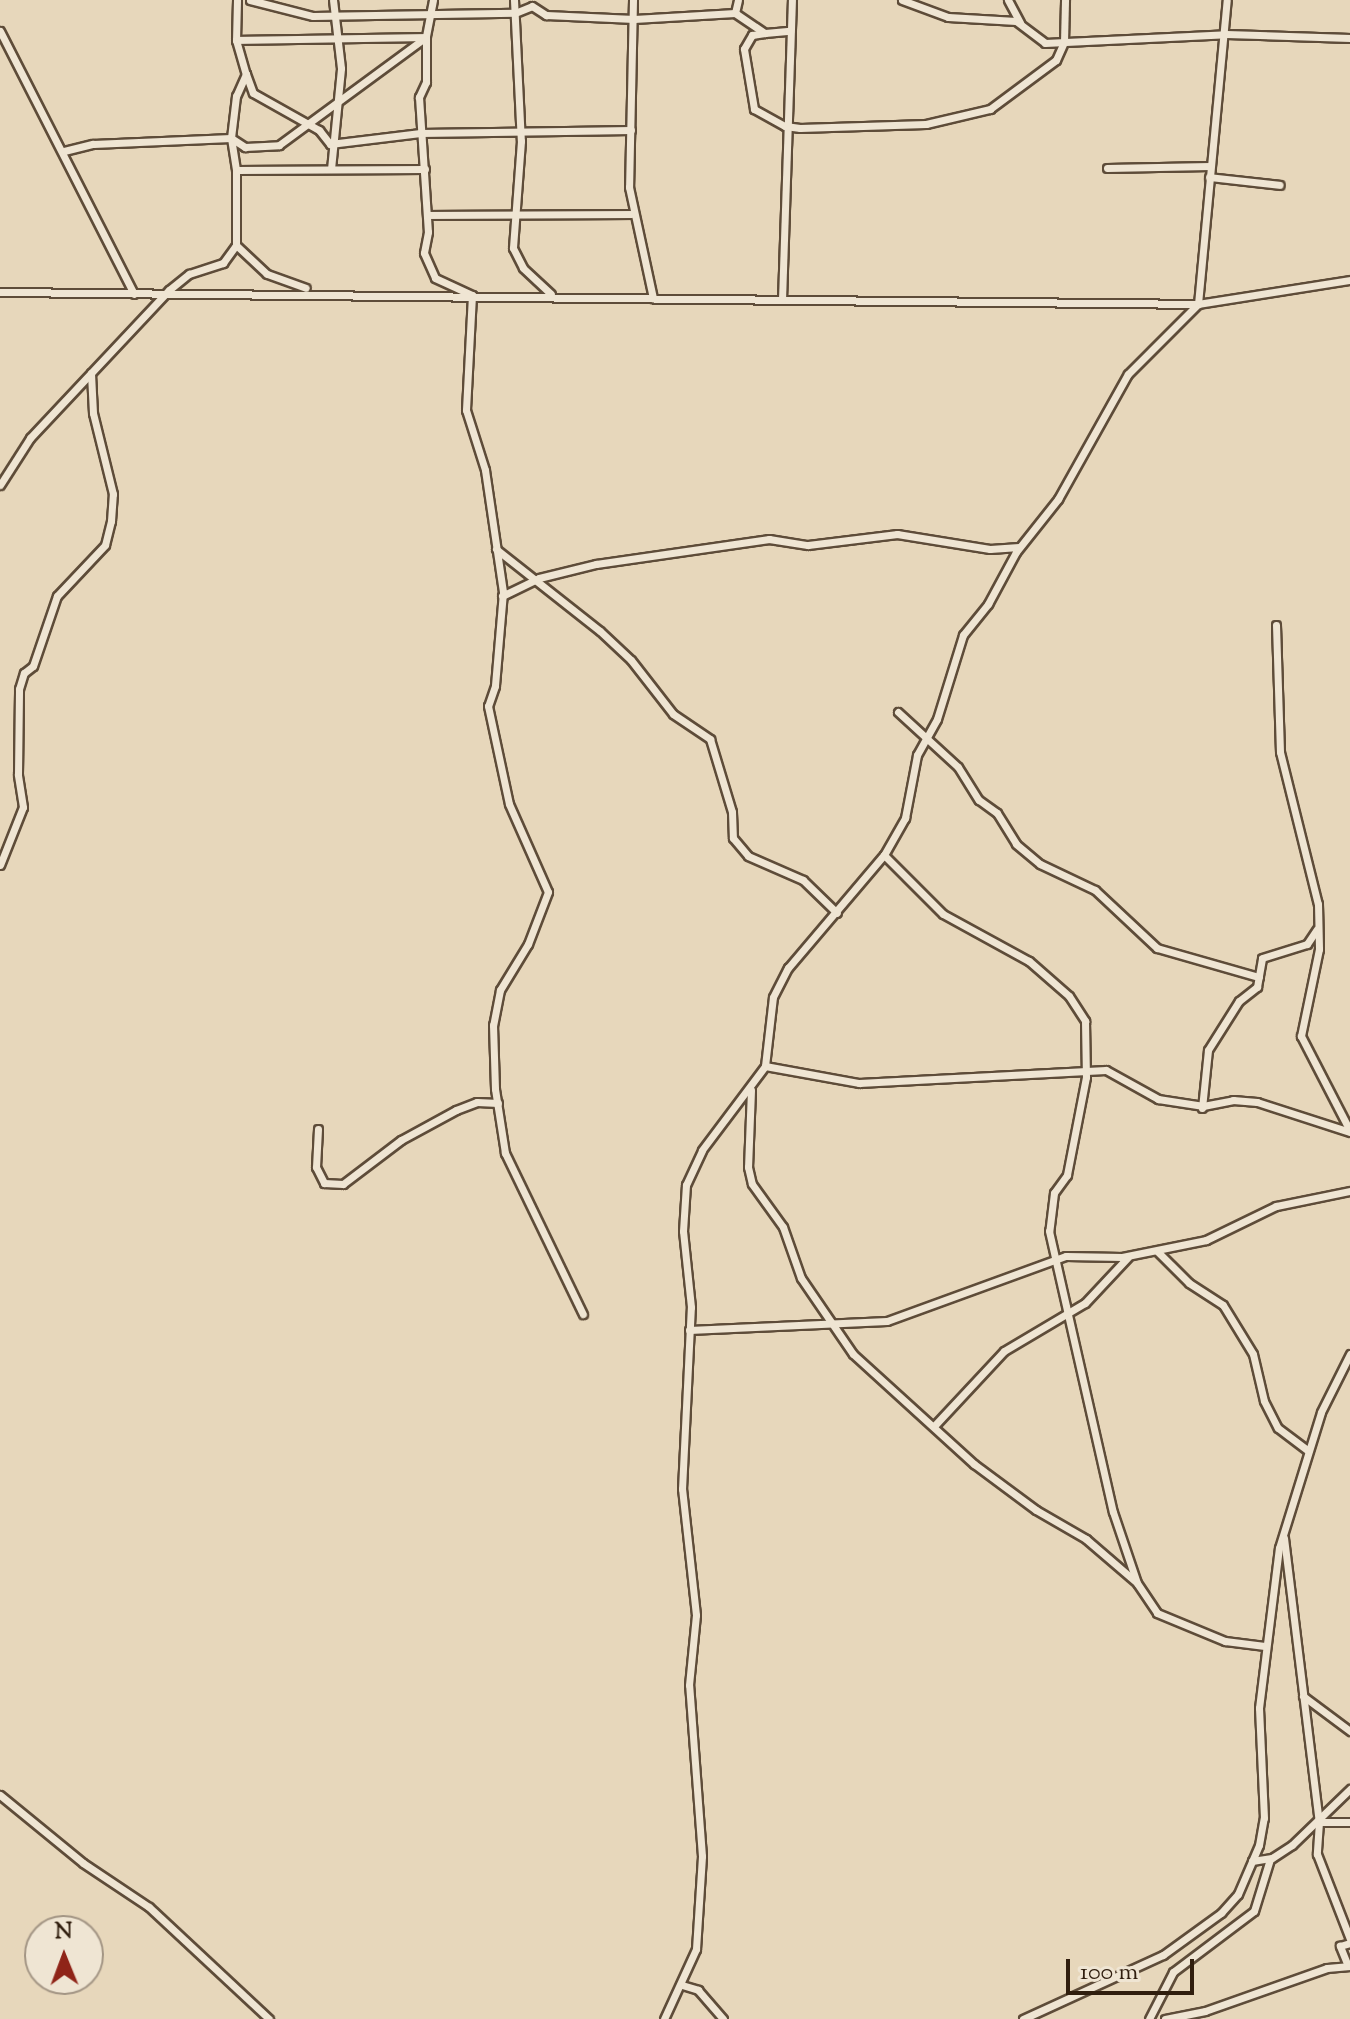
<!DOCTYPE html>
<style>
body{margin:0}
#map{position:relative;width:1350px;height:2019px;overflow:hidden;background:#e7d7bb;font-family:"Sorts Mill Goudy",serif}
div>[style]{position:absolute}
[style*='--x']{left:calc(var(--x)*1px);top:calc(var(--y)*1px);width:calc(var(--w)*1px);rotate:calc(var(--a)*1deg)}
.roads{filter:drop-shadow(2px 0 #5e4c39) drop-shadow(-2px 0 #5e4c39) drop-shadow(0 2px #5e4c39) drop-shadow(0 -2px #5e4c39)}
.minor>*{height:7px;margin:-3.5px;padding:0 3.5px;transform-origin:3.5px;border-radius:3.5px;background:#efe5d3}
span{translate:-50% -50%;white-space:nowrap;text-align:center;line-height:1.15;-webkit-text-stroke:7px #efe5d3;paint-order:stroke}
.north{position:absolute;left:24px;top:1915px;width:80px;height:80px;box-sizing:border-box;background:#efe5d3;border:2px solid #a39584;border-radius:50%;rotate:359deg;font-size:22px;font-weight:700;line-height:32px;text-align:center;color:#301e0e}
.north::after{content:'';display:block;margin:auto;width:28px;height:36px;background:#8f2418;clip-path:polygon(50% 0,100% 100%,50% 72%,0 100%)}
.scale{position:absolute;left:1066px;top:1959px;width:128px;height:36px;box-sizing:border-box;border:4px solid #301e0e;border-top:0;padding-left:10px;font-size:24px;line-height:28px;white-space:nowrap;color:#301e0e;-webkit-text-stroke:6px #efe5d3;paint-order:stroke}
</style>
<div id="map">
<div class="roads">
<div class="minor">
<i style="--x:237;--y:0;--w:40;--a:91.4"></i>
<i style="--x:236;--y:40;--w:35;--a:74"></i>
<i style="--x:246;--y:74;--w:24;--a:114"></i>
<i style="--x:236;--y:96;--w:42;--a:96.8"></i>
<i style="--x:231;--y:138;--w:32;--a:81"></i>
<i style="--x:236;--y:170;--w:75;--a:90"></i>
<i style="--x:236;--y:245;--w:42;--a:43.1"></i>
<i style="--x:267;--y:274;--w:41;--a:19.7"></i>
<i style="--x:250;--y:0;--w:65;--a:14.3"></i>
<i style="--x:313;--y:16;--w:202;--a:-0.9"></i>
<i style="--x:515;--y:13;--w:18;--a:-22"></i>
<i style="--x:532;--y:6;--w:17;--a:33"></i>
<i style="--x:546;--y:15;--w:88;--a:2.6"></i>
<i style="--x:634;--y:19;--w:101;--a:-3.4"></i>
<i style="--x:735;--y:13;--w:13;--a:-77"></i>
<i style="--x:433;--y:0;--w:38;--a:101"></i>
<i style="--x:426;--y:37;--w:45;--a:90"></i>
<i style="--x:426;--y:82;--w:17;--a:115"></i>
<i style="--x:419;--y:97;--w:135;--a:86.2"></i>
<i style="--x:428;--y:232;--w:21;--a:101"></i>
<i style="--x:424;--y:253;--w:27;--a:66"></i>
<i style="--x:435;--y:278;--w:41;--a:24.7"></i>
<i style="--x:472;--y:295;--w:115;--a:93"></i>
<i style="--x:466;--y:410;--w:63;--a:72.4"></i>
<i style="--x:485;--y:470;--w:123;--a:81.6"></i>
<i style="--x:503;--y:592;--w:94;--a:94.9"></i>
<i style="--x:495;--y:686;--w:21;--a:109"></i>
<i style="--x:488;--y:706;--w:100;--a:77.9"></i>
<i style="--x:509;--y:804;--w:96;--a:66.1"></i>
<i style="--x:548;--y:892;--w:56;--a:111"></i>
<i style="--x:528;--y:944;--w:54;--a:121.3"></i>
<i style="--x:500;--y:990;--w:36;--a:101"></i>
<i style="--x:493;--y:1025;--w:64;--a:88.2"></i>
<i style="--x:495;--y:1089;--w:65;--a:81.1"></i>
<i style="--x:505;--y:1153;--w:179;--a:64.2"></i>
<i style="--x:514;--y:0;--w:141;--a:87.2"></i>
<i style="--x:521;--y:141;--w:107;--a:94.3"></i>
<i style="--x:513;--y:248;--w:22;--a:63"></i>
<i style="--x:523;--y:268;--w:38;--a:43"></i>
<i style="--x:633;--y:0;--w:187;--a:91.2"></i>
<i style="--x:629;--y:187;--w:114;--a:77.8"></i>
<i style="--x:902;--y:0;--w:49;--a:20.3"></i>
<i style="--x:948;--y:17;--w:68;--a:3.4"></i>
<i style="--x:1016;--y:21;--w:36;--a:37"></i>
<i style="--x:1045;--y:43;--w:181;--a:-2.8"></i>
<i style="--x:1226;--y:34;--w:124;--a:1.8"></i>
<i style="--x:1008;--y:0;--w:26;--a:62"></i>
<i style="--x:735;--y:13;--w:36;--a:34"></i>
<i style="--x:765;--y:33;--w:25;--a:-5"></i>
<i style="--x:0;--y:31;--w:295;--a:63"></i>
<i style="--x:765;--y:33;--w:13;--a:171"></i>
<i style="--x:752;--y:35;--w:16;--a:120"></i>
<i style="--x:744;--y:49;--w:61;--a:80.5"></i>
<i style="--x:754;--y:109;--w:35;--a:29"></i>
<i style="--x:785;--y:126;--w:15;--a:8"></i>
<i style="--x:800;--y:128;--w:126;--a:-1.8"></i>
<i style="--x:926;--y:124;--w:66;--a:-13.2"></i>
<i style="--x:990;--y:109;--w:82;--a:-36.6"></i>
<i style="--x:1056;--y:60;--w:20;--a:-66"></i>
<i style="--x:1064;--y:42;--w:42;--a:-88.6"></i>
<i style="--x:236;--y:40;--w:189;--a:-0.9"></i>
<i style="--x:246;--y:74;--w:20;--a:70"></i>
<i style="--x:253;--y:93;--w:76;--a:29.3"></i>
<i style="--x:319;--y:130;--w:18;--a:52"></i>
<i style="--x:330;--y:144;--w:91;--a:-7"></i>
<i style="--x:420;--y:133;--w:211;--a:-0.8"></i>
<i style="--x:64;--y:151;--w:30;--a:-14"></i>
<i style="--x:93;--y:144;--w:138;--a:-2.5"></i>
<i style="--x:231;--y:138;--w:17;--a:33"></i>
<i style="--x:245;--y:147;--w:34;--a:-3"></i>
<i style="--x:279;--y:145;--w:182;--a:-36.3"></i>
<i style="--x:1107;--y:168;--w:103;--a:-1.1"></i>
<i style="--x:331;--y:169;--w:101;--a:-84.3"></i>
<i style="--x:341;--y:68;--w:68;--a:-96.7"></i>
<i style="--x:236;--y:170;--w:189;--a:-0.3"></i>
<i style="--x:1209;--y:177;--w:71;--a:6.4"></i>
<i style="--x:427;--y:215;--w:204;--a:-0.3"></i>
<i style="--x:0;--y:292;--w:1198;--a:0.57"></i>
<i style="--x:1198;--y:304;--w:154;--a:-9"></i>
<i style="--x:782;--y:300;--w:300;--a:-88.1"></i>
<i style="--x:0;--y:485;--w:56;--a:-57.4"></i>
<i style="--x:30;--y:438;--w:203;--a:-46.8"></i>
<i style="--x:169;--y:290;--w:26;--a:-39"></i>
<i style="--x:189;--y:274;--w:36;--a:-18"></i>
<i style="--x:223;--y:263;--w:22;--a:-54"></i>
<i style="--x:496;--y:549;--w:132;--a:38.3"></i>
<i style="--x:600;--y:631;--w:42;--a:43.1"></i>
<i style="--x:631;--y:660;--w:68;--a:52.1"></i>
<i style="--x:673;--y:714;--w:45;--a:34"></i>
<i style="--x:710;--y:739;--w:76;--a:73.2"></i>
<i style="--x:732;--y:812;--w:26;--a:88"></i>
<i style="--x:733;--y:838;--w:23;--a:50"></i>
<i style="--x:748;--y:856;--w:60;--a:23.6"></i>
<i style="--x:803;--y:880;--w:47;--a:44.1"></i>
<i style="--x:502;--y:596;--w:41;--a:-25.9"></i>
<i style="--x:539;--y:578;--w:59;--a:-13.8"></i>
<i style="--x:596;--y:564;--w:175;--a:-8.2"></i>
<i style="--x:769;--y:539;--w:39;--a:9"></i>
<i style="--x:808;--y:545;--w:90;--a:-7"></i>
<i style="--x:897;--y:534;--w:94;--a:9.2"></i>
<i style="--x:990;--y:549;--w:29;--a:-4"></i>
<i style="--x:1276;--y:625;--w:127;--a:88.2"></i>
<i style="--x:1280;--y:752;--w:157;--a:76"></i>
<i style="--x:1318;--y:904;--w:45;--a:88.7"></i>
<i style="--x:1319;--y:949;--w:89;--a:101.7"></i>
<i style="--x:1301;--y:1036;--w:107;--a:62.7"></i>
<i style="--x:898;--y:712;--w:81;--a:42.5"></i>
<i style="--x:958;--y:767;--w:39;--a:58"></i>
<i style="--x:979;--y:800;--w:22;--a:36"></i>
<i style="--x:997;--y:813;--w:36;--a:58"></i>
<i style="--x:1016;--y:844;--w:31;--a:40"></i>
<i style="--x:1040;--y:864;--w:61;--a:25.3"></i>
<i style="--x:1095;--y:890;--w:85;--a:43.1"></i>
<i style="--x:1157;--y:948;--w:106;--a:15.9"></i>
<i style="--x:884;--y:855;--w:83;--a:45"></i>
<i style="--x:943;--y:914;--w:98;--a:28.7"></i>
<i style="--x:1029;--y:961;--w:53;--a:41.2"></i>
<i style="--x:1069;--y:996;--w:30;--a:57"></i>
<i style="--x:1085;--y:1021;--w:56;--a:89"></i>
<i style="--x:1086;--y:1077;--w:100;--a:101"></i>
<i style="--x:1067;--y:1175;--w:22;--a:126"></i>
<i style="--x:1054;--y:1193;--w:38;--a:97"></i>
<i style="--x:1049;--y:1231;--w:288;--a:77.2"></i>
<i style="--x:1113;--y:1512;--w:75;--a:71.3"></i>
<i style="--x:1137;--y:1583;--w:36;--a:56"></i>
<i style="--x:1157;--y:1613;--w:74;--a:22.4"></i>
<i style="--x:1225;--y:1641;--w:40;--a:7.1"></i>
<i style="--x:0;--y:865;--w:62;--a:-68.4"></i>
<i style="--x:23;--y:807;--w:33;--a:-99"></i>
<i style="--x:18;--y:774;--w:85;--a:-89.3"></i>
<i style="--x:19;--y:689;--w:17;--a:-73"></i>
<i style="--x:24;--y:673;--w:11;--a:-38"></i>
<i style="--x:33;--y:666;--w:74;--a:-71.1"></i>
<i style="--x:57;--y:596;--w:70;--a:-46.7"></i>
<i style="--x:105;--y:545;--w:25;--a:-76"></i>
<i style="--x:111;--y:521;--w:27;--a:-86"></i>
<i style="--x:113;--y:494;--w:83;--a:-103.9"></i>
<i style="--x:93;--y:413;--w:40;--a:-92.9"></i>
<i style="--x:765;--y:1066;--w:96;--a:10.3"></i>
<i style="--x:859;--y:1083;--w:247;--a:-3"></i>
<i style="--x:1106;--y:1070;--w:60;--a:29.1"></i>
<i style="--x:1158;--y:1099;--w:46;--a:8.8"></i>
<i style="--x:1203;--y:1106;--w:31;--a:-11"></i>
<i style="--x:1233;--y:1100;--w:24;--a:5"></i>
<i style="--x:1257;--y:1102;--w:98;--a:17.9"></i>
<i style="--x:751;--y:1090;--w:77;--a:92.2"></i>
<i style="--x:748;--y:1167;--w:17;--a:77"></i>
<i style="--x:752;--y:1184;--w:53;--a:54.2"></i>
<i style="--x:783;--y:1227;--w:54;--a:70.6"></i>
<i style="--x:801;--y:1278;--w:92;--a:55.6"></i>
<i style="--x:853;--y:1354;--w:164;--a:42.3"></i>
<i style="--x:974;--y:1464;--w:77;--a:36.6"></i>
<i style="--x:1036;--y:1510;--w:58;--a:30.1"></i>
<i style="--x:1086;--y:1539;--w:65;--a:40.6"></i>
<i style="--x:1202;--y:1108;--w:58;--a:-84.1"></i>
<i style="--x:1208;--y:1050;--w:58;--a:-57.7"></i>
<i style="--x:1239;--y:1001;--w:23;--a:-38"></i>
<i style="--x:1257;--y:987;--w:29;--a:-80"></i>
<i style="--x:1262;--y:958;--w:47;--a:-17.3"></i>
<i style="--x:1307;--y:944;--w:18;--a:-56"></i>
<i style="--x:318;--y:1129;--w:38;--a:93"></i>
<i style="--x:316;--y:1167;--w:18;--a:63"></i>
<i style="--x:324;--y:1183;--w:19;--a:3"></i>
<i style="--x:343;--y:1184;--w:73;--a:-37.2"></i>
<i style="--x:401;--y:1140;--w:63;--a:-28.6"></i>
<i style="--x:456;--y:1110;--w:22;--a:-21"></i>
<i style="--x:477;--y:1102;--w:21;--a:3"></i>
<i style="--x:1157;--y:1251;--w:45;--a:45"></i>
<i style="--x:1189;--y:1283;--w:40;--a:32.9"></i>
<i style="--x:1223;--y:1305;--w:57;--a:58.5"></i>
<i style="--x:1253;--y:1354;--w:48;--a:76.8"></i>
<i style="--x:1264;--y:1401;--w:30;--a:63"></i>
<i style="--x:1278;--y:1428;--w:38;--a:37"></i>
<i style="--x:689;--y:1330;--w:198;--a:-2.6"></i>
<i style="--x:887;--y:1321;--w:190;--a:-20"></i>
<i style="--x:1066;--y:1256;--w:56;--a:1"></i>
<i style="--x:1122;--y:1257;--w:86;--a:-11.4"></i>
<i style="--x:1206;--y:1240;--w:78;--a:-25.9"></i>
<i style="--x:1276;--y:1206;--w:76;--a:-11.5"></i>
<i style="--x:935;--y:1425;--w:101;--a:-47"></i>
<i style="--x:1004;--y:1351;--w:94;--a:-30.7"></i>
<i style="--x:1085;--y:1303;--w:63;--a:-46.9"></i>
<i style="--x:1284;--y:1538;--w:286;--a:83"></i>
<i style="--x:1319;--y:1822;--w:32;--a:94"></i>
<i style="--x:1317;--y:1854;--w:91;--a:68.8"></i>
<i style="--x:1303;--y:1696;--w:59;--a:36.7"></i>
<i style="--x:0;--y:1795;--w:107;--a:39.3"></i>
<i style="--x:83;--y:1863;--w:79;--a:33.7"></i>
<i style="--x:149;--y:1907;--w:164;--a:43"></i>
<i style="--x:1319;--y:1822;--w:31;--a:0"></i>
<i style="--x:1252;--y:1861;--w:20;--a:-9"></i>
<i style="--x:1272;--y:1858;--w:24;--a:-33"></i>
<i style="--x:1292;--y:1845;--w:81;--a:-44"></i>
<i style="--x:1348;--y:1966;--w:22;--a:-112"></i>
<i style="--x:1340;--y:1946;--w:10;--a:-17"></i>
<i style="--x:682;--y:1985;--w:17;--a:17"></i>
<i style="--x:698;--y:1990;--w:38;--a:49"></i>
<i style="--x:664;--y:2019;--w:77;--a:-65.4"></i>
<i style="--x:696;--y:1949;--w:93;--a:-86.3"></i>
<i style="--x:702;--y:1856;--w:171;--a:-94.3"></i>
<i style="--x:689;--y:1685;--w:70;--a:-84.3"></i>
<i style="--x:696;--y:1615;--w:127;--a:-96.3"></i>
<i style="--x:682;--y:1489;--w:182;--a:-87.2"></i>
<i style="--x:691;--y:1307;--w:76;--a:-96"></i>
<i style="--x:683;--y:1231;--w:46;--a:-86.3"></i>
<i style="--x:686;--y:1185;--w:38;--a:-65"></i>
<i style="--x:702;--y:1150;--w:105;--a:-53.1"></i>
<i style="--x:765;--y:1066;--w:69;--a:-83.4"></i>
<i style="--x:773;--y:997;--w:33;--a:-63"></i>
<i style="--x:788;--y:968;--w:148;--a:-49.7"></i>
<i style="--x:884;--y:855;--w:43;--a:-60.4"></i>
<i style="--x:905;--y:818;--w:64;--a:-79.2"></i>
<i style="--x:917;--y:755;--w:41;--a:-60.9"></i>
<i style="--x:937;--y:719;--w:88;--a:-72.8"></i>
<i style="--x:963;--y:635;--w:40;--a:-51"></i>
<i style="--x:988;--y:604;--w:59;--a:-61.7"></i>
<i style="--x:1016;--y:552;--w:68;--a:-51.6"></i>
<i style="--x:1058;--y:499;--w:143;--a:-60.8"></i>
<i style="--x:1128;--y:374;--w:99;--a:-45"></i>
<i style="--x:1198;--y:304;--w:305;--a:-84.6"></i>
<i style="--x:1023;--y:2019;--w:154;--a:-24.6"></i>
<i style="--x:1163;--y:1955;--w:72;--a:-35.9"></i>
<i style="--x:1221;--y:1913;--w:25;--a:-48"></i>
<i style="--x:1238;--y:1894;--w:53;--a:-66.8"></i>
<i style="--x:1259;--y:1845;--w:27;--a:-80"></i>
<i style="--x:1264;--y:1818;--w:110;--a:-92.6"></i>
<i style="--x:1259;--y:1708;--w:161;--a:-82.9"></i>
<i style="--x:1279;--y:1548;--w:142;--a:-72.8"></i>
<i style="--x:1321;--y:1412;--w:65;--a:-63.4"></i>
<i style="--x:1149;--y:2019;--w:53;--a:-62.9"></i>
<i style="--x:1173;--y:1972;--w:101;--a:-37"></i>
<i style="--x:1254;--y:1911;--w:54;--a:-72.9"></i>
<i style="--x:1165;--y:2019;--w:41;--a:-11.3"></i>
<i style="--x:1205;--y:2011;--w:129;--a:-19.4"></i>
<i style="--x:1327;--y:1968;--w:23;--a:-5"></i>
</div>
</div>
<div class="north">N</div>
<div class="scale">100 m</div>
</div>
